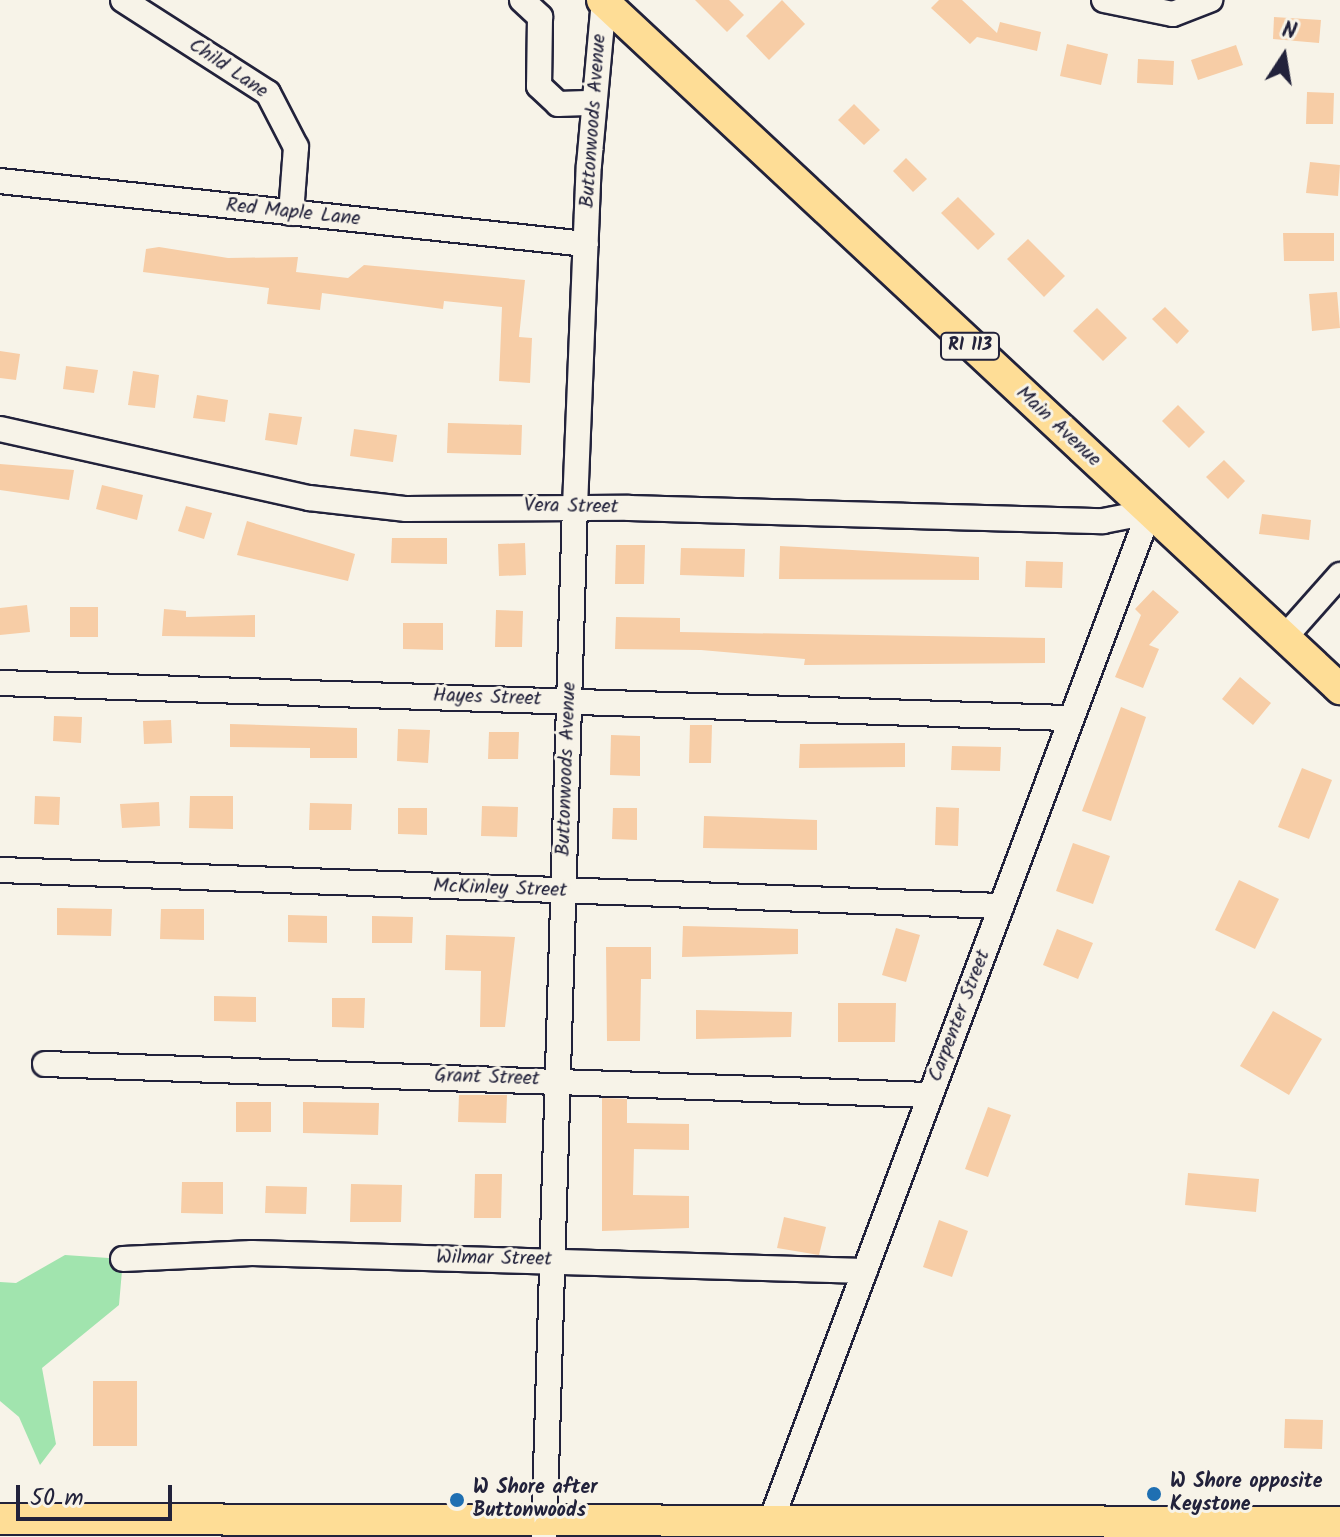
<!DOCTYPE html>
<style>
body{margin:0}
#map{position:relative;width:1340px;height:1537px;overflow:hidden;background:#f7f3e8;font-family:Kalam,sans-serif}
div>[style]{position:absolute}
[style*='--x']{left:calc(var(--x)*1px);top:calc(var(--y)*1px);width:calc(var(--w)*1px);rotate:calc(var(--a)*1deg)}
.green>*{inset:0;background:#a1e4ae}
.building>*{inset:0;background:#f7cda6}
.roads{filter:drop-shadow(2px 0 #22223b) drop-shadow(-2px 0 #22223b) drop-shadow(0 2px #22223b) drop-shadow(0 -2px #22223b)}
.minor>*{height:24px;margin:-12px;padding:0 12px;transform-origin:12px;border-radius:12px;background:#f7f3e8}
.major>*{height:30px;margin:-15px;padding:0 15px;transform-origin:15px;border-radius:15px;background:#fedd96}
.dots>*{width:22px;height:22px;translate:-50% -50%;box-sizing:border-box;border:4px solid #f7f3e8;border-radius:50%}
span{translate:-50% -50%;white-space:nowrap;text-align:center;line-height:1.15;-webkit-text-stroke:6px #f7f3e8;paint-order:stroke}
.shield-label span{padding:2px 6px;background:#f7f3e8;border:2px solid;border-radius:6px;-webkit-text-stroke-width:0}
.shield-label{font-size:18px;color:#22223b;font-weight:700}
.street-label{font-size:20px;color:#22223b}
.poi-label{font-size:20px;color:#22223b;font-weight:700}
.left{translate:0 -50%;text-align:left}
.north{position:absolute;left:1244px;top:16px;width:80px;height:80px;-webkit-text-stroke:6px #f7f3e8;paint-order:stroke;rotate:12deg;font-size:22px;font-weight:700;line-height:32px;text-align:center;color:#22223b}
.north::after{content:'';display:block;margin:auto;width:28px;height:36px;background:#22223b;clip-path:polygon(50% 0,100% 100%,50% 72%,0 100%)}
.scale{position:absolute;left:16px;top:1485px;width:156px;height:36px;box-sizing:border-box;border:4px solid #22223b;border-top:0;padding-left:10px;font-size:24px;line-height:28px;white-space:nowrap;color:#22223b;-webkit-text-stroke:6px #f7f3e8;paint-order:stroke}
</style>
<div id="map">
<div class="green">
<i style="clip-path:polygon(65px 1255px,123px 1259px,119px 1305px,42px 1368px,56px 1444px,40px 1465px,19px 1417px,0 1401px,0 1282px,16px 1283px)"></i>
</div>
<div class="building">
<i style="clip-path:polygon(695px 0,729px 0,744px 15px,727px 32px)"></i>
<i style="clip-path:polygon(782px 0,805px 24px,769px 60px,746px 36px)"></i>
<i style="clip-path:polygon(939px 0,962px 0,997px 33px,1000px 22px,1041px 32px,1037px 51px,977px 37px,970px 44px,931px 8px)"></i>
<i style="clip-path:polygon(1274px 17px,1321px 20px,1319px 43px,1273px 39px)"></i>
<i style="clip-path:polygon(1067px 44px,1108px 54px,1101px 85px,1060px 76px)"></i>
<i style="clip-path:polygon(1236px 45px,1243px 65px,1198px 80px,1191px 60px)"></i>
<i style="clip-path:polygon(1138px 59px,1174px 61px,1173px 85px,1137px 83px)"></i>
<i style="clip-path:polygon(1307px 92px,1334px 93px,1333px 124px,1306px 124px)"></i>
<i style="clip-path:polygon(854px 104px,880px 130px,864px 145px,838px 120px)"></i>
<i style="clip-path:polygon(906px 158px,927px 179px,913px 192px,893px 171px)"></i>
<i style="clip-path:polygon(1310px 162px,1340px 165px,1338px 196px,1306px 193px)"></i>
<i style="clip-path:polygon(958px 197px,995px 234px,978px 250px,941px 213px)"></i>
<i style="clip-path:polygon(1283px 233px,1334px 233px,1334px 261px,1284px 261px)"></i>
<i style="clip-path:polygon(1028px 239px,1065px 276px,1044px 297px,1007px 259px)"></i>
<i style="clip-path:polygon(159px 247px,228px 258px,298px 257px,296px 272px,348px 278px,364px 265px,525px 280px,519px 337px,532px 338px,530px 383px,499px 381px,502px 307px,444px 301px,443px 309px,322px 293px,320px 310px,267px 304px,269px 288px,143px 272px,146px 249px)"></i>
<i style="clip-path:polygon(1337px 292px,1340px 328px,1312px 331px,1309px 294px)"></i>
<i style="clip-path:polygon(1165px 307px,1189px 331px,1177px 344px,1152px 319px)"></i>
<i style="clip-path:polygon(1097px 308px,1127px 338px,1103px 361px,1073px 331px)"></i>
<i style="clip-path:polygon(0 351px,20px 354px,16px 380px,0 378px)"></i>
<i style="clip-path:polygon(66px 366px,98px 370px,94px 393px,63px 389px)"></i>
<i style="clip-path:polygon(133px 371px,159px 375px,155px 408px,128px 405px)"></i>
<i style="clip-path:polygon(197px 395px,228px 400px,225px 422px,193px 418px)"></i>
<i style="clip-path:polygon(1178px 405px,1205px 432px,1189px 448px,1162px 421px)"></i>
<i style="clip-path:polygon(269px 413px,302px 417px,297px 445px,265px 440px)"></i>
<i style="clip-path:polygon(448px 423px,522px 425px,521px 455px,447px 453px)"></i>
<i style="clip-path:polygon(354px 429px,397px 435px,393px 462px,350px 456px)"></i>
<i style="clip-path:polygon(1224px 460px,1245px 481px,1228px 499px,1206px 477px)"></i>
<i style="clip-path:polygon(0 464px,74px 470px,69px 500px,0 490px)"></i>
<i style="clip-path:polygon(102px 485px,143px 495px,137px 520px,96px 509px)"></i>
<i style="clip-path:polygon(186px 506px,212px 513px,204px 539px,178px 531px)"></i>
<i style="clip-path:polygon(1262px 514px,1311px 520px,1309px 540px,1259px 534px)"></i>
<i style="clip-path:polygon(247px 521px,355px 554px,348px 581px,237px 555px)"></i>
<i style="clip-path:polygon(392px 538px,447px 538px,447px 564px,391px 563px)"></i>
<i style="clip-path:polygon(525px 543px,526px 575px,499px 576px,498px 544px)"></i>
<i style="clip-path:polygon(616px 545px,645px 545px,644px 584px,615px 584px)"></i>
<i style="clip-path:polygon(780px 546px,979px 557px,979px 580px,779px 579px)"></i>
<i style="clip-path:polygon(681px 548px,745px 549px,744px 577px,680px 575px)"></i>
<i style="clip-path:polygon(1026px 561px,1063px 562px,1062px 588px,1025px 587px)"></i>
<i style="clip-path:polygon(1153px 590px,1179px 612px,1149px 645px,1159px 649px,1143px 688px,1115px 677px,1141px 615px,1135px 609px)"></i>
<i style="clip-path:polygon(27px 605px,30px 632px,0 635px,0 608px)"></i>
<i style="clip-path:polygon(70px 607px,98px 607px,98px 637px,70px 637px)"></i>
<i style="clip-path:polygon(164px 609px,186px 611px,186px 617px,255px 615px,255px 637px,162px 636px)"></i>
<i style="clip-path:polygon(496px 610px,523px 611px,522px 647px,495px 647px)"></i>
<i style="clip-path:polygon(616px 617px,680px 618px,680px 632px,1045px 638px,1045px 663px,804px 665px,805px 659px,701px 650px,615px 649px)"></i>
<i style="clip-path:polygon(403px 623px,443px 623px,443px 650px,403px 649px)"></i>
<i style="clip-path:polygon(1240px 677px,1271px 703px,1253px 725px,1222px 699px)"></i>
<i style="clip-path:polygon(1121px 707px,1146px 717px,1111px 821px,1082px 811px)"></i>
<i style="clip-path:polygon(54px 716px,82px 717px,81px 743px,53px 741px)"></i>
<i style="clip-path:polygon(171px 720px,172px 743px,144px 744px,143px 721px)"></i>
<i style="clip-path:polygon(230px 724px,357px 728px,357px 758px,310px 758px,310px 748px,230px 747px)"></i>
<i style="clip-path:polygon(690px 725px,712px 725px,711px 763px,689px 763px)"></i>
<i style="clip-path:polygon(398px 729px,430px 730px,428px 763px,397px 761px)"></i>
<i style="clip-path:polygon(489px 732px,519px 732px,518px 759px,488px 759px)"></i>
<i style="clip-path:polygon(611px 735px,640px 736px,640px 776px,610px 775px)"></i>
<i style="clip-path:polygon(905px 743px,905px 767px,799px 768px,800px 744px)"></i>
<i style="clip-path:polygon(952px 746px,1001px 747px,1000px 771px,951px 770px)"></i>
<i style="clip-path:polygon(1302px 768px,1332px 780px,1309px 839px,1278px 827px)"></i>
<i style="clip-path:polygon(35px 796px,60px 797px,59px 825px,34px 824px)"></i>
<i style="clip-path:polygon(190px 796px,233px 796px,233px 829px,189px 828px)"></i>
<i style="clip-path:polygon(159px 802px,160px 826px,122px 828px,120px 804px)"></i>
<i style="clip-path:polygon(310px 803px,352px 804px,351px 830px,309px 830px)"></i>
<i style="clip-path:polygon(482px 806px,518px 807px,517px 837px,481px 836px)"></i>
<i style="clip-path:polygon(936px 807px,959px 808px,958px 846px,935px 845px)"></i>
<i style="clip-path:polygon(398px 808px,427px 808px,427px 835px,398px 834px)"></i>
<i style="clip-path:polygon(613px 808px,637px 808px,637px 840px,612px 839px)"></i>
<i style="clip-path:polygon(704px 816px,817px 820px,817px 850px,703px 848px)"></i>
<i style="clip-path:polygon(1073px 843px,1110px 856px,1093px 904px,1056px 891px)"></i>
<i style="clip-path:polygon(1239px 880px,1279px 899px,1255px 949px,1215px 930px)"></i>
<i style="clip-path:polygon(57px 908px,112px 909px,111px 936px,57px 935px)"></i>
<i style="clip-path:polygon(161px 909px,204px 909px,204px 940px,160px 939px)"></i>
<i style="clip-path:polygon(288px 915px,327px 916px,327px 943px,288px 942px)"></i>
<i style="clip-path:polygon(372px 916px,413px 917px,412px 943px,372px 943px)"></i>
<i style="clip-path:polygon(683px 926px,798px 929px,798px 954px,682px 957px)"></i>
<i style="clip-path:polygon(896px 928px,920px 935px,906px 982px,882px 975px)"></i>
<i style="clip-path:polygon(1057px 929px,1093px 943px,1078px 979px,1043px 965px)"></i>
<i style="clip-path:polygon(446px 935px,515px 937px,505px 1027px,480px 1027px,481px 971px,445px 970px)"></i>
<i style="clip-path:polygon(606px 947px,651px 947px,651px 979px,641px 979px,640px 1041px,607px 1041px)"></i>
<i style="clip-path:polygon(214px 996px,256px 997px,256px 1022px,214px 1021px)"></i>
<i style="clip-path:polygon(332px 998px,365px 998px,364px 1028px,332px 1027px)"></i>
<i style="clip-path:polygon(838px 1003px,896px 1003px,895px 1042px,838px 1042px)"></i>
<i style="clip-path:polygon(696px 1010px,792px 1012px,791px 1037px,696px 1039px)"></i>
<i style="clip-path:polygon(1273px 1011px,1322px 1039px,1289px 1095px,1240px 1066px)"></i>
<i style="clip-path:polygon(459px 1095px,507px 1095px,506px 1123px,458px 1122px)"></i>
<i style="clip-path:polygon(602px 1098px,627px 1099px,627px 1123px,689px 1124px,689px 1150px,634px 1149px,633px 1195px,689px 1196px,689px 1228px,602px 1231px)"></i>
<i style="clip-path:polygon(236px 1102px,271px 1102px,271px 1132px,236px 1132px)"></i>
<i style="clip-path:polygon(303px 1102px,379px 1103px,378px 1135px,303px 1133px)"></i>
<i style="clip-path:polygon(988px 1107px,1011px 1115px,988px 1177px,965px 1169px)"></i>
<i style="clip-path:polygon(1188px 1173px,1259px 1179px,1256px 1212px,1185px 1205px)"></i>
<i style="clip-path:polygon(475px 1174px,502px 1174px,501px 1218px,474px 1218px)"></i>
<i style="clip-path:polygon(182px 1182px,223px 1182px,223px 1214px,181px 1213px)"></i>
<i style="clip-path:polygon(351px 1184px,402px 1185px,401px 1222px,350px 1222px)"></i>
<i style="clip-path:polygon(266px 1186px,307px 1187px,306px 1214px,265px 1213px)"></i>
<i style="clip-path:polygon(784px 1217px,826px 1227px,819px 1255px,777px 1248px)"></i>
<i style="clip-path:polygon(939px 1220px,968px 1231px,952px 1277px,923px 1267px)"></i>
<i style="clip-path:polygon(93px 1381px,137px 1381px,137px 1446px,93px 1446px)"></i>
<i style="clip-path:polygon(1285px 1419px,1323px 1420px,1322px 1449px,1284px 1448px)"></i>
</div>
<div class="roads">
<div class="minor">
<i style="--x:123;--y:0;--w:172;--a:32.7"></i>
<i style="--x:268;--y:93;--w:61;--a:62.6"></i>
<i style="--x:296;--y:147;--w:66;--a:94.3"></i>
<i style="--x:522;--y:0;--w:25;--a:43"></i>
<i style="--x:540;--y:17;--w:69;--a:90.8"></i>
<i style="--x:539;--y:86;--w:26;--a:43"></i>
<i style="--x:558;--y:104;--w:36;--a:-2"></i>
<i style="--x:1104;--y:0;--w:70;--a:11.5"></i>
<i style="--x:1173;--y:14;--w:40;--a:-21"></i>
<i style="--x:0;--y:181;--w:589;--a:6.14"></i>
<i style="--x:0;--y:429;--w:317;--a:12.6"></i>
<i style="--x:309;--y:498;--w:98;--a:6.5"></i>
<i style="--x:406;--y:509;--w:223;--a:-0.3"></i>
<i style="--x:629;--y:508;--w:474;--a:1.6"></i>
<i style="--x:1103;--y:521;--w:47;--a:-11.1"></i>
<i style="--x:1285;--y:637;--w:83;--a:-48.4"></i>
<i style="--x:0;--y:683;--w:1070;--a:1.88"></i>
<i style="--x:0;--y:870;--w:1002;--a:2.06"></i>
<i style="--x:45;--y:1064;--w:886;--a:2.01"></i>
<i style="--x:123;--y:1259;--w:129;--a:-2.7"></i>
<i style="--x:252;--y:1253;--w:613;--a:1.68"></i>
<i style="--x:771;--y:1521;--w:1077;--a:-69.46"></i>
<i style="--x:544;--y:1537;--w:1030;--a:-88.28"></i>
<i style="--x:575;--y:507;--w:342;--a:-87.7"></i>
<i style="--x:589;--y:165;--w:166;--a:-84.8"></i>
</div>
<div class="major">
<i style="--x:602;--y:0;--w:1010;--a:43.03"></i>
<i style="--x:0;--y:1519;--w:1340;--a:0.13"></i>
</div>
</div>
<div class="dots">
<i style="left:1154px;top:1494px;background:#1f6fb2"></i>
<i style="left:457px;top:1500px;background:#1f6fb2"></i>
</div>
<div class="shield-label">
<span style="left:970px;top:346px">RI 113</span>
</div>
<div class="street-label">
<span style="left:228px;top:69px;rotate:34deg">Child Lane</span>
<span style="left:594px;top:121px;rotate:-86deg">Buttonwoods Avenue</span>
<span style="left:293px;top:213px;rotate:6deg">Red Maple Lane</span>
<span style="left:1058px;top:427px;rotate:43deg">Main Avenue</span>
<span style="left:571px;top:507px;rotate:1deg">Vera Street</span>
<span style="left:487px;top:698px;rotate:2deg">Hayes Street</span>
<span style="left:567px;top:769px;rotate:-88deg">Buttonwoods Avenue</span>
<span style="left:500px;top:889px;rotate:2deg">McKinley Street</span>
<span style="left:960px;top:1016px;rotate:-69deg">Carpenter Street</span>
<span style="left:487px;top:1078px;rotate:2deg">Grant Street</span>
<span style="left:494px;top:1259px;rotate:1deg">Wilmar Street</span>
</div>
<div class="poi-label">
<span class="left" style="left:1170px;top:1494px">W Shore opposite<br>Keystone</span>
<span class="left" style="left:473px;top:1500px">W Shore after<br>Buttonwoods</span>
</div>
<div class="north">N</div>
<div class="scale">50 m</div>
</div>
